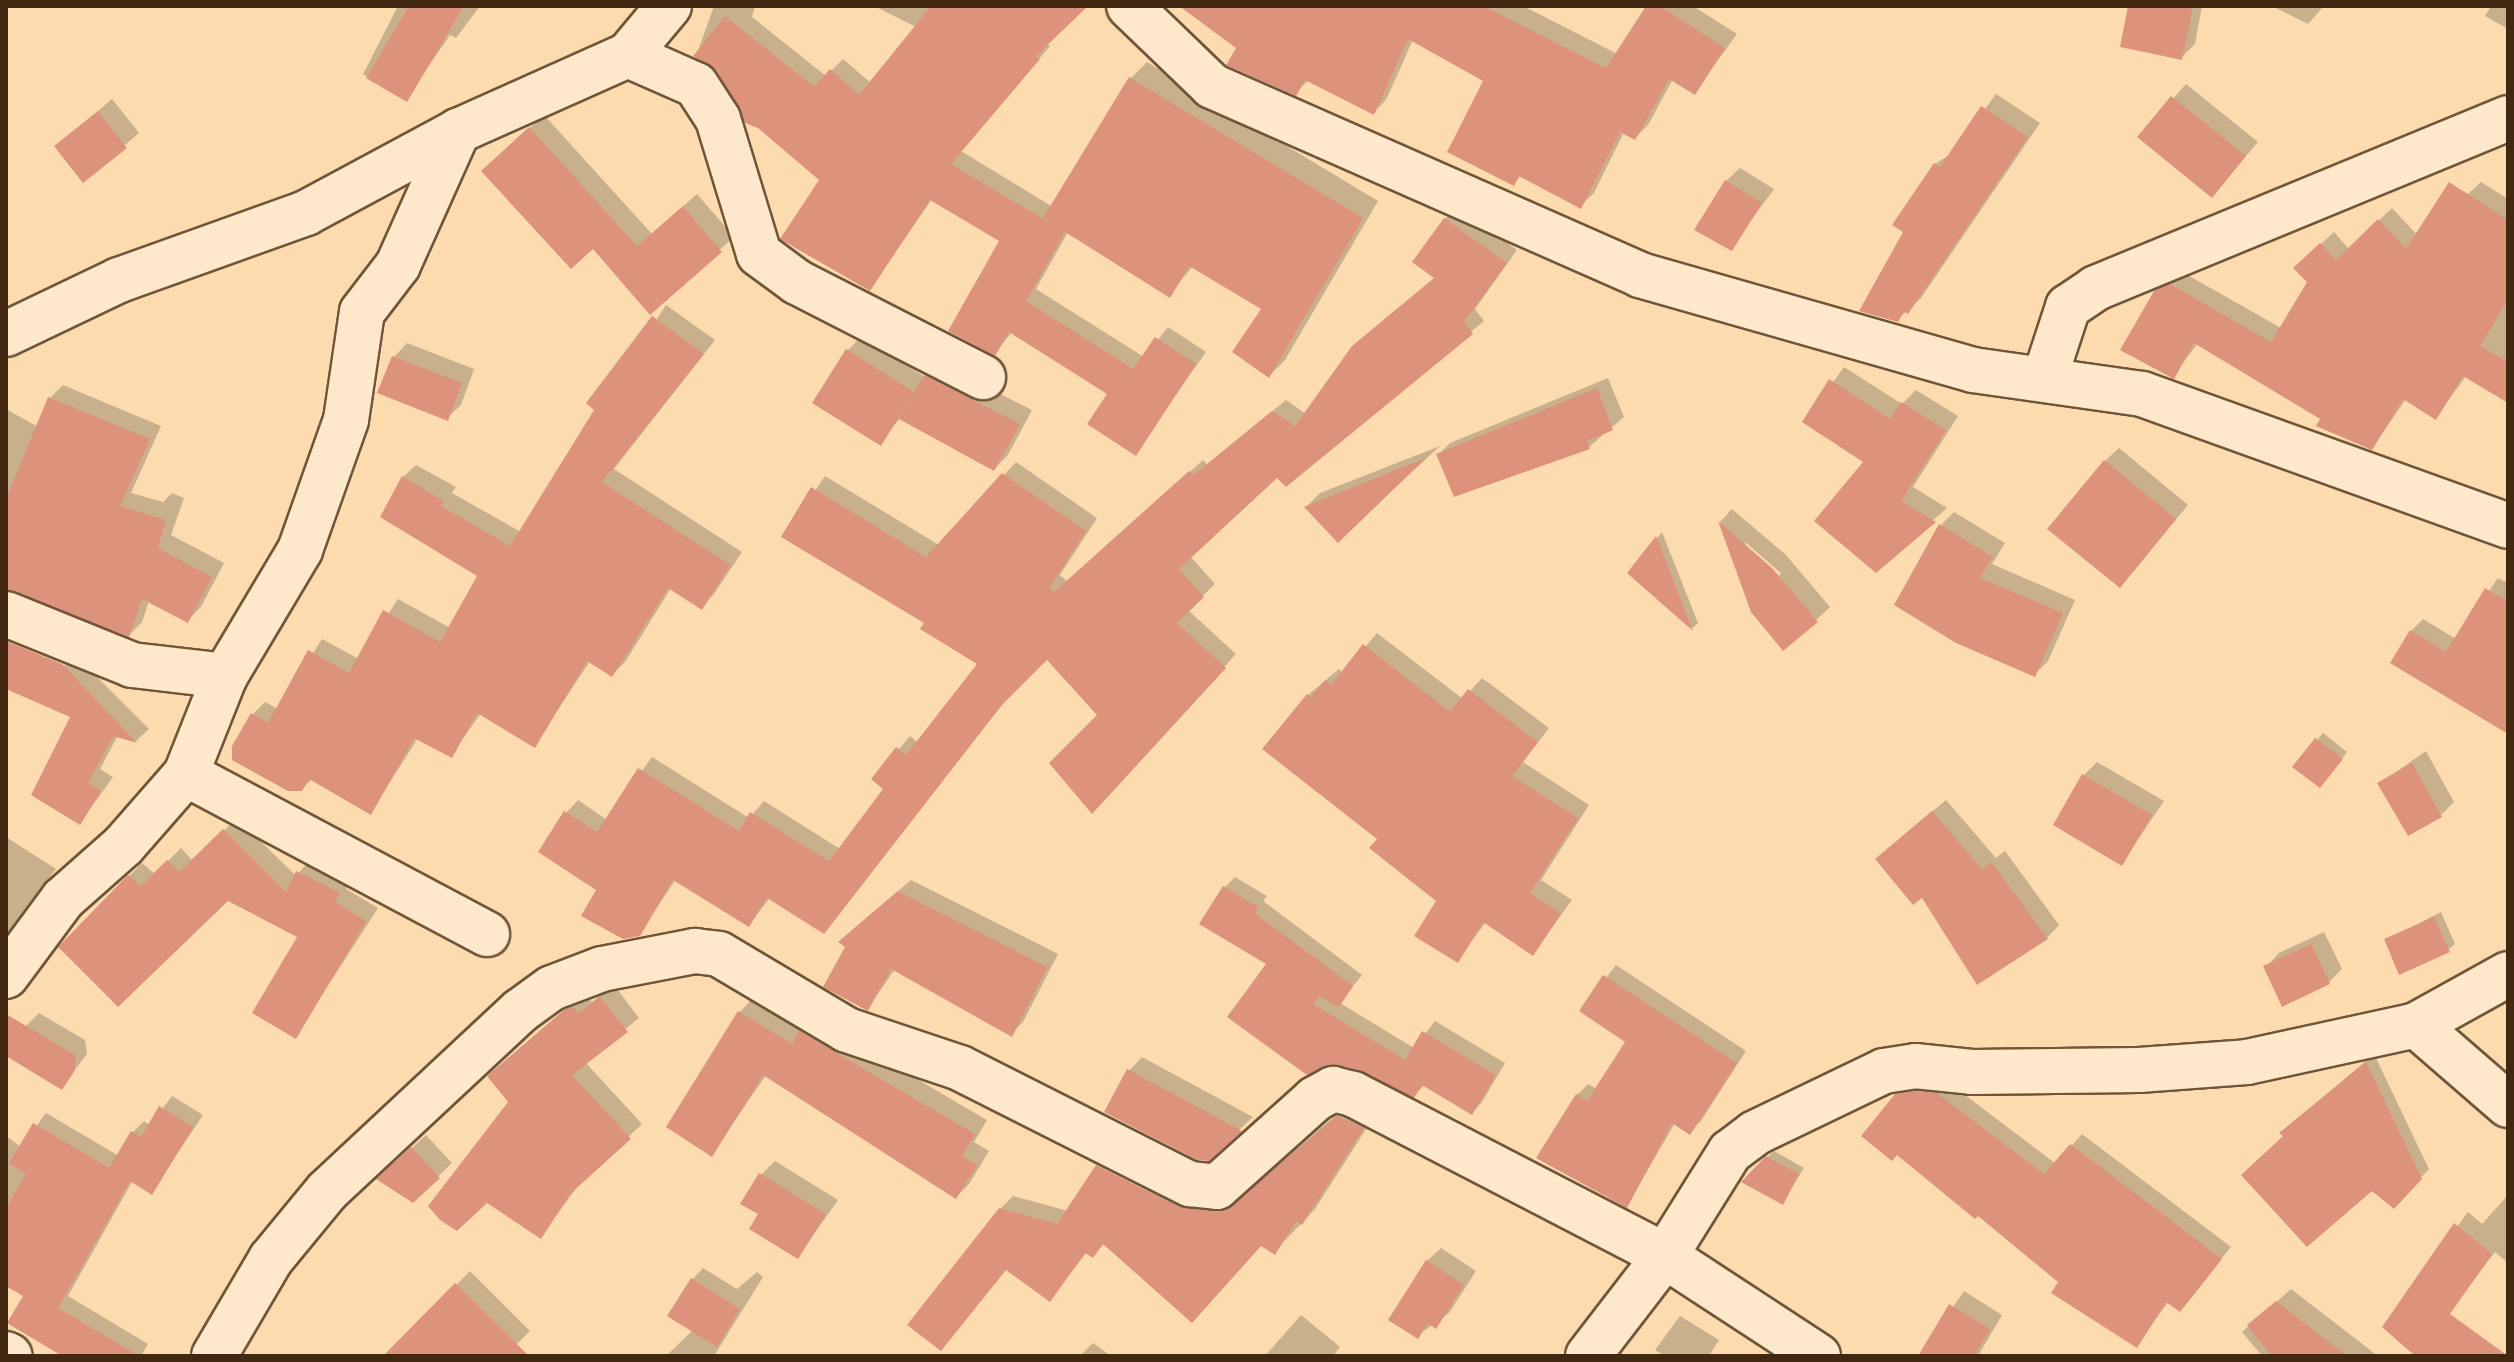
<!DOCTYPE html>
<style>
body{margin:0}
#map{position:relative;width:2514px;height:1362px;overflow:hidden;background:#fcdcaf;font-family:"IM FELL English",serif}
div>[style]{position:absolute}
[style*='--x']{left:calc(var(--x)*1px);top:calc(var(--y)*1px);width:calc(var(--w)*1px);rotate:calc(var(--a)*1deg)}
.shadow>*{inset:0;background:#0003}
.building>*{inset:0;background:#dd927b}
.roads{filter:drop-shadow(2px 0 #705538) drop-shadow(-2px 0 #705538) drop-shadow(0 2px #705538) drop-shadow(0 -2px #705538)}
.minor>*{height:44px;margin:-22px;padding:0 22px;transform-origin:22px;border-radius:22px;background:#fde8cb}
span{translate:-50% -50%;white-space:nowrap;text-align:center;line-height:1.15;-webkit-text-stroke:6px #fde8cb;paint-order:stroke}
.frame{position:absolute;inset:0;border:8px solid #422811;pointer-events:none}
</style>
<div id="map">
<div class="shadow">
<i style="clip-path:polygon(398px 6px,480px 6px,456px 38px,450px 35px,406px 99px,363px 74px)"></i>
<i style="clip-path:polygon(714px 6px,755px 6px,752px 17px,826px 76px,843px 59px,871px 83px,916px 27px,874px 6px,1085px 6px,1046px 43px,1050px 46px,961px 151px,1053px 207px,1130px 79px,1147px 62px,1378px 201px,1285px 360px,1269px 376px,1264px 309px,1193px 266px,1169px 295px,1068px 232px,1036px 289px,1144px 357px,1168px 327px,1206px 352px,1135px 453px,1110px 394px,1012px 332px,995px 353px,1001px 241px,932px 199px,870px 289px,822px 180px,718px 70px,696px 56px)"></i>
<i style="clip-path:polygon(1183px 6px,1428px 6px,1386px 100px,1374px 112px,1308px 81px,1295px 93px)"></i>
<i style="clip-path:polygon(1450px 6px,1523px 6px,1643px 67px,1648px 6px,1693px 6px,1737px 34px,1694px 93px,1673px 79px,1648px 125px,1635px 138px,1624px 132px,1594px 193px,1580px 206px,1522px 175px,1513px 183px,1485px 80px)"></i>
<i style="clip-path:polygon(2130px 6px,2202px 6px,2195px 44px,2181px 58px)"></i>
<i style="clip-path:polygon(2272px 6px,2324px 6px,2308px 24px)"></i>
<i style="clip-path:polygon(2491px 6px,2508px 6px,2508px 29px,2485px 16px)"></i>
<i style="clip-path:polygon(2186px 84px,2258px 142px,2212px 196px,2140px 137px)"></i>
<i style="clip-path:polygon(1996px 94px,2040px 123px,1921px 298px,1897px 320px,1935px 164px,1952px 153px)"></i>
<i style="clip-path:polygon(112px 99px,139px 133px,84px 180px,57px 146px)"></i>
<i style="clip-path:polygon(544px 115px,652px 234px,697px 194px,734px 237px,650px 312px,593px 246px,497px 158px)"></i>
<i style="clip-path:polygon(1740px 168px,1774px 189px,1731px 248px,1726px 181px)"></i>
<i style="clip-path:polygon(2481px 182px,2508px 199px,2508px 401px,2466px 376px,2436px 417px,2406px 399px,2372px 448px,2198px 343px,2173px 376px,2155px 292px,2169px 279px,2184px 273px,2281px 328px,2309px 282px,2308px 256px,2334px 232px,2349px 249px,2392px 208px,2420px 238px)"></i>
<i style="clip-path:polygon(1457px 207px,1517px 250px,1475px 309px,1484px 321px,1286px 484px,1277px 475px,1190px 556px,1215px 584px,1188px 610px,1236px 654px,1104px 799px,1100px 715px,1047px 657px,1013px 691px,824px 931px,770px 898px,749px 924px,676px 879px,639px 934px,599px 889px,566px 813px,578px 800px,607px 820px,652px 757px,749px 818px,764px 801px,840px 849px,886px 788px,874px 779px,910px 736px,918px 743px,980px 664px,926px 623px,784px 536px,825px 476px,939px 545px,1016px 462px,1097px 518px,1060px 575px,1068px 582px,1203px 460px,1207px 464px,1286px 400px,1306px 414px,1436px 277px,1445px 219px)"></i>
<i style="clip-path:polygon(666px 305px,715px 340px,614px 469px,742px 552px,714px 594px,701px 607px,671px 588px,625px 662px,612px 675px,590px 661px,534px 746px,481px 713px,451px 756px,418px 738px,371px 812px,312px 779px,302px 789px,252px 715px,265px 702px,278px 709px,322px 639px,359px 659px,398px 599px,450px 628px,479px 575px,403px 477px,416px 465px,456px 487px,452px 493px,521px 532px)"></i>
<i style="clip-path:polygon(861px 337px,925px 377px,939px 363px,1032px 410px,1008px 455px,994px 469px,901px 417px,880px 443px,848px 350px)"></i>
<i style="clip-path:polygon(407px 343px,474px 369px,461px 405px,447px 418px,394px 357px)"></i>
<i style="clip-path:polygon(1844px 367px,1902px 404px,1916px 390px,1958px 416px,1913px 487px,1947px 508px,1876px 570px,1866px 461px,1805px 421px)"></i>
<i style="clip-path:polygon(1608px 378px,1624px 417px,1589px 447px,1455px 495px,1438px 455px,1450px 443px)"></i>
<i style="clip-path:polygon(63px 385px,161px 426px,131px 493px,163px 502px,172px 493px,184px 498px,171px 535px,224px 563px,201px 607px,188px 620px,149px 601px,142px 622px,129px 635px,6px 586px,6px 409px,38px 427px,50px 398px)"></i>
<i style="clip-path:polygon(1440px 446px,1338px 540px,1306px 507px,1320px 493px)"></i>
<i style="clip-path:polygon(2119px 448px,2188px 505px,2133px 572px,2105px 461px)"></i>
<i style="clip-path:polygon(evenodd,1732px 509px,1786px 555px,1830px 607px,1816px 620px,1752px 611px,1720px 522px,1732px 509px,1745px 542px,1781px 573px,1779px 576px,1745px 547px,1745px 542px)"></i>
<i style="clip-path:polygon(1954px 512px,2005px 543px,1992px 564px,2075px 600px,2048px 661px,2034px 675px,1941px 525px)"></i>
<i style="clip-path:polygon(1662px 532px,1698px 623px,1693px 628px,1630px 573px)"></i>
<i style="clip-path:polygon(2498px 578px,2508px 583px,2508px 732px,2411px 631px,2423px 619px,2456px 639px)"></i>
<i style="clip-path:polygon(1377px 633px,1463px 699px,1482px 678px,1549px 728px,1523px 762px,1589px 805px,1541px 880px,1572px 900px,1533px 954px,1486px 922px,1458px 960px,1438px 900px,1380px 838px,1308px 695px,1339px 669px,1343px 673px)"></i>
<i style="clip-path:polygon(75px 655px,149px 729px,136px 741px,118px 735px,100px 769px,113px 777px,80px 823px,73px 716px,62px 668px)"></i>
<i style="clip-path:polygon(2323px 733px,2347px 752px,2326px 780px,2295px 766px)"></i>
<i style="clip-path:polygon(2426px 751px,2454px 802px,2441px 815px,2380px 783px)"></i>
<i style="clip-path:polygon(2097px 762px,2164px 801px,2122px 863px,2084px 775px)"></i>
<i style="clip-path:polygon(1946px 800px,1996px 858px,2005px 851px,2059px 925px,2047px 938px,1890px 847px)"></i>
<i style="clip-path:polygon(237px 818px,296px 876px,311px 859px,351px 880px,346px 889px,378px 908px,295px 1037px,300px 936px,228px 898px,61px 947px,142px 863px,155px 874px,181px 848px,193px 861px)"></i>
<i style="clip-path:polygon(6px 837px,56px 869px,6px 936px)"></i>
<i style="clip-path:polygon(1235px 877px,1267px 896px,1263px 901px,1362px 975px,1340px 1003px,1414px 1048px,1435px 1021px,1505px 1063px,1482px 1102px,1471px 1113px,1425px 1085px,1414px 1095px,1339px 1063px,1269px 963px,1224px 888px)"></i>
<i style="clip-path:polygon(911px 880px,1058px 954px,1023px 1022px,1011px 1034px,895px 969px,868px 1008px,848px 946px,852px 930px)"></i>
<i style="clip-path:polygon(2441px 912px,2455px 944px,2448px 950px,2386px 940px)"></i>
<i style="clip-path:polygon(2324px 932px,2342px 969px,2328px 983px,2266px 967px,2279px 953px)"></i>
<i style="clip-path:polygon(1616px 965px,1746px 1051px,1701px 1121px,1689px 1132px,1675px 1123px,1627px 1206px,1577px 1095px,1588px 1084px,1597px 1089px,1628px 1041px,1581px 1011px)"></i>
<i style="clip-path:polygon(614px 985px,639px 1018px,585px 1062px,642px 1124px,581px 1182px,541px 1236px,503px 1063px,579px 998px,587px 995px,592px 1002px)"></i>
<i style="clip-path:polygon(752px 999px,803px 1030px,814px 1019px,987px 1120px,974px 1142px,989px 1151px,969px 1184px,956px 1197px,766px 1075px,712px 1154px,739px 1013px)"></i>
<i style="clip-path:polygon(39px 1013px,85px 1040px,87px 1054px,62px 1087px,26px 1026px)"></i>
<i style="clip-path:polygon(2374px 1054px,2429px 1169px,2394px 1206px,2285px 1136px,2290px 1125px)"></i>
<i style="clip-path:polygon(1142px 1057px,1253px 1117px,1208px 1159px,1129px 1071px)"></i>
<i style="clip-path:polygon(1949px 1083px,2056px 1164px,2082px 1134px,2231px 1247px,2180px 1310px,2169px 1301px,2136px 1346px,1978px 1213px,1897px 1153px,1897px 1096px,1909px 1084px)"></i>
<i style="clip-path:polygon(172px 1096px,203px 1115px,152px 1192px,133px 1180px,68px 1296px,148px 1344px,141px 1356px,66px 1356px,26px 1295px,6px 1284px,6px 1136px,21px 1147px,46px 1113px,119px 1156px,133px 1132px,144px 1121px,150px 1125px)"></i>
<i style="clip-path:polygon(1345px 1107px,1375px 1115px,1315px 1209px,1274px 1252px,1261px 1244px,1105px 1243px,1093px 1255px,1087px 1252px,1050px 1299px,1007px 1268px,941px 1348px,1000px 1209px,1013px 1196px,1068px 1211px,1098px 1166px,1187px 1213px,1100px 1164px,1111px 1153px,1193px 1194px,1239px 1199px)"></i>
<i style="clip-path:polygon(426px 1135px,452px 1163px,413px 1201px,392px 1166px)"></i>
<i style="clip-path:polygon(1774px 1151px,1804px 1168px,1783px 1202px,1744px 1181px)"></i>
<i style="clip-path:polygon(775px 1161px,838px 1200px,798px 1257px,761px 1213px,761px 1175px)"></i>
<i style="clip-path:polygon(2507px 1196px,2508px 1263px,2495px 1252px,2440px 1325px,2402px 1301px,2468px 1212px,2482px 1224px)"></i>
<i style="clip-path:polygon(1441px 1248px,1476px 1271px,1449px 1313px,1417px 1336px,1427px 1261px)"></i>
<i style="clip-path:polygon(703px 1268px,737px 1289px,757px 1272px,763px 1277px,714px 1356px,666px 1356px,693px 1330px,692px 1280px)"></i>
<i style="clip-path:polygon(470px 1271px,530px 1331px,505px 1356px,386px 1356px)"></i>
<i style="clip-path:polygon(2291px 1289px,2378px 1356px,2262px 1356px,2242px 1332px)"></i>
<i style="clip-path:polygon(1964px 1291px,2002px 1315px,1978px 1356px,1935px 1356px,1924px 1349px)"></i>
<i style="clip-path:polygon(1301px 1315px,1340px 1347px,1333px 1356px,1265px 1356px)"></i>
<i style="clip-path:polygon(1680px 1316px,1719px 1340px,1709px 1356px,1665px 1356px,1655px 1350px)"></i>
<i style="clip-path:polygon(1093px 1343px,1111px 1356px,1080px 1356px)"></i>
</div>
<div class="building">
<i style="clip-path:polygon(409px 6px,464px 6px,407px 102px,366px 78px)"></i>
<i style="clip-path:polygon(931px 6px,1088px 6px,1036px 56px,1040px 59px,951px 164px,1065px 232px,1026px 301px,1133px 369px,1155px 337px,1196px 364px,1136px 456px,1087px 424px,1107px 394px,1009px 332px,995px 356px,948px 331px,999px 241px,930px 200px,870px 291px,780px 239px,819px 180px,758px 128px,745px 123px,717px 71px,693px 56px,725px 16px,814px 87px,830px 69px,859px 95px)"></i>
<i style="clip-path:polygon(1179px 6px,1483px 6px,1606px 68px,1646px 6px,1660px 6px,1725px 48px,1695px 95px,1669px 79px,1635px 140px,1620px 132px,1581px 209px,1519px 176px,1514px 186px,1447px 152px,1483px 81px,1408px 39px,1374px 115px,1305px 80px,1296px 96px,1226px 65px,1236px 48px)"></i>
<i style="clip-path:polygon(2128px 6px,2193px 6px,2182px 60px,2120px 47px)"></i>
<i style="clip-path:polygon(1129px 77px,1363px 218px,1269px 378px,1232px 352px,1261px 309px,1189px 266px,1170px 298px,1043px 218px)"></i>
<i style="clip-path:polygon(2171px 96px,2246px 156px,2212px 198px,2137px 137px)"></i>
<i style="clip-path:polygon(1981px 106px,2028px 137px,1908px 314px,1904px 311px,1898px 322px,1859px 311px,1903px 232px,1892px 225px,1934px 163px,1940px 167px)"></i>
<i style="clip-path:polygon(98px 111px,127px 148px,83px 183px,54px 146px)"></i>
<i style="clip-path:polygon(529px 127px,637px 246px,683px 206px,722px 252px,650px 315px,593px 249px,571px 269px,481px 171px)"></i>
<i style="clip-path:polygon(1725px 180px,1762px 203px,1732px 251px,1694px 230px)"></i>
<i style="clip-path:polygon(2449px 182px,2508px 220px,2508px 299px,2480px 346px,2508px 362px,2508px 403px,2463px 376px,2436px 420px,2403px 399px,2372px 450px,2316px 426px,2320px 419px,2194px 343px,2174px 379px,2120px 350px,2154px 291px,2170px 284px,2271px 342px,2307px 282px,2293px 268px,2320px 243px,2336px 260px,2378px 219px,2406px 249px)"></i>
<i style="clip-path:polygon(1444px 218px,1507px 263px,1464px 322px,1473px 334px,1286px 487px,1277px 478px,1179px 569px,1204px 597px,1177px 623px,1226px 668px,1092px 814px,1049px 763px,1097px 715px,1047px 660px,1001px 706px,824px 934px,767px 898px,749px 927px,673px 880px,640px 936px,623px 939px,581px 916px,596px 890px,538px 852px,564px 811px,597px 832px,638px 768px,739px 831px,750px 812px,829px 861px,883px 789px,871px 779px,896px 747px,906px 755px,977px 664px,920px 629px,924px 623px,781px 537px,811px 487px,926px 557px,1002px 473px,1086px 531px,1049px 588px,1054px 592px,1189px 471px,1194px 475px,1272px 411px,1295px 426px,1352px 346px,1434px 278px,1412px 262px)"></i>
<i style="clip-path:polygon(652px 316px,704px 354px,602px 482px,730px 565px,702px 610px,668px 588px,612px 677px,587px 661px,535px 748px,477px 713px,452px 758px,414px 738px,371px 815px,309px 779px,302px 791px,288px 791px,232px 760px,232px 746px,251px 713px,268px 723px,308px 650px,349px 673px,383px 610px,440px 642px,477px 576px,380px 517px,402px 476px,444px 501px,441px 506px,510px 546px,594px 410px,586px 403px)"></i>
<i style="clip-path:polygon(846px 349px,914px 392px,924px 375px,1020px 424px,994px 471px,899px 419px,913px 394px,881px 446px,812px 403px)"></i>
<i style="clip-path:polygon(392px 356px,462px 383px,448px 421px,377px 393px)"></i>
<i style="clip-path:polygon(1829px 379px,1890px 419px,1901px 402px,1946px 430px,1901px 501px,1936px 522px,1876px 573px,1814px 521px,1863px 462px,1802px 422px)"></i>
<i style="clip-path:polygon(1597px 388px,1613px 430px,1587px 441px,1590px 449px,1454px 497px,1436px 454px)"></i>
<i style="clip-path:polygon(48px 397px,150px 439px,120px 506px,166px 520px,158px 548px,212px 577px,188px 623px,142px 599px,129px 637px,6px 590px,6px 499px)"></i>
<i style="clip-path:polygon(1426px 458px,1338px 543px,1304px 507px)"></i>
<i style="clip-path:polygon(2104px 460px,2176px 519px,2120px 588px,2047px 529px)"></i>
<i style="clip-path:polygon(1718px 521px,1772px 568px,1818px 622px,1783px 651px,1751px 612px)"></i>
<i style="clip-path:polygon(1939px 524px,1993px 557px,1980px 578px,2063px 613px,2035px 677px,1956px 643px,1894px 605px)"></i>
<i style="clip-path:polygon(1656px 536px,1693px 631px,1627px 573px)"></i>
<i style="clip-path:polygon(2485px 588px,2508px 602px,2508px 734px,2390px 663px,2410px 630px,2446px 652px)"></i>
<i style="clip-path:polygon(6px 641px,62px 664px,137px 743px,113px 736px,88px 783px,101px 791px,80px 825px,31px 795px,70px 717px,6px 689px)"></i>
<i style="clip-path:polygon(1363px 644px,1450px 712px,1468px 689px,1538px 742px,1512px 776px,1578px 818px,1530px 893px,1561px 914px,1533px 956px,1483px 922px,1458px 963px,1414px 936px,1436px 901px,1369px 848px,1377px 839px,1262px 749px,1307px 694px,1311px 697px,1325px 680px,1331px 685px)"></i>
<i style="clip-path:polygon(2315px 738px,2343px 759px,2320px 788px,2292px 767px)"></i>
<i style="clip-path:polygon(2412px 763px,2442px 817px,2408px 836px,2377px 783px)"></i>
<i style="clip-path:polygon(2082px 774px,2152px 815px,2122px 866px,2053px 825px)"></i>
<i style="clip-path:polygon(1932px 811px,1982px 869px,1991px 862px,2048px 939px,1977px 985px,1922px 898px,1913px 905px,1875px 859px)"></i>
<i style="clip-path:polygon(223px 829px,286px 892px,296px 871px,340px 893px,335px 902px,366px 921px,296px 1039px,252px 1013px,297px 937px,228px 901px,118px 1007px,58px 947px,128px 875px,141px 886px,167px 860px,179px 872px)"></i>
<i style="clip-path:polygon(1223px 886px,1258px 907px,1254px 913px,1353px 986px,1339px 1007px,1319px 996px,1313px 1004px,1405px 1060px,1422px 1031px,1496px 1075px,1472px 1115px,1422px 1085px,1414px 1098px,1339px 1065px,1307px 1075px,1227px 1017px,1266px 964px,1199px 924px)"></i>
<i style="clip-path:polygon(898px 891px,1047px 967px,1012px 1037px,891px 969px,868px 1011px,823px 987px,845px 947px,838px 942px)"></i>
<i style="clip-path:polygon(2434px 917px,2450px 952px,2399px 975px,2384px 939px)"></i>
<i style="clip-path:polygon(2311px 944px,2330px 984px,2282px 1007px,2263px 966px)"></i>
<i style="clip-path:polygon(1603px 975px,1737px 1063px,1690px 1135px,1672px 1123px,1627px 1208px,1536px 1158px,1576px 1094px,1587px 1101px,1625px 1042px,1579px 1011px)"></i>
<i style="clip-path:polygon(600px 997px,628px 1032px,572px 1075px,631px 1139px,570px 1194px,541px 1239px,487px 1203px,457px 1231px,440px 1220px,428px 1206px,508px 1102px,487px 1076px,564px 1010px,573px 1007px,578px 1013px)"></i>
<i style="clip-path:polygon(738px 1011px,792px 1044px,799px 1031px,975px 1134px,962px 1156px,977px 1165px,956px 1199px,763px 1075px,712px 1157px,666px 1127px)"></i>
<i style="clip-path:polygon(6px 1014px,75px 1055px,75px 1070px,62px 1090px,6px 1056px)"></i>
<i style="clip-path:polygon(2366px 1062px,2422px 1179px,2394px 1209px,2372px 1191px,2307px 1247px,2241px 1175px,2283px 1136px,2279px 1133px)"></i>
<i style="clip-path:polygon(1127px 1069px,1242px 1131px,1209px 1161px,1197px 1160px,1104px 1112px)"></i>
<i style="clip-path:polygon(1916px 1091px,1937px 1093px,2044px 1174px,2070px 1144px,2222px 1259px,2180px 1312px,2166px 1302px,2137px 1348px,2051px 1293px,2058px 1282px,1978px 1216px,1975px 1219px,1897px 1155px,1892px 1161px,1861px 1136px,1895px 1094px)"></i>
<i style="clip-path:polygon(159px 1106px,193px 1127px,152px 1195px,130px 1181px,58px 1308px,139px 1356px,62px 1356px,7px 1323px,23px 1296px,6px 1286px,6px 1208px,26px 1174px,9px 1163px,33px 1123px,109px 1168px,131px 1131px,141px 1137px)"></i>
<i style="clip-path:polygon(1337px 1116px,1364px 1128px,1302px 1225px,1296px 1221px,1275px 1255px,1261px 1246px,1192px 1323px,1103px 1244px,1093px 1258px,1085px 1253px,1050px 1302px,1006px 1270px,941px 1351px,907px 1325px,999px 1208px,1057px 1224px,1096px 1165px,1179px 1207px,1224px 1211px)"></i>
<i style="clip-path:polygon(411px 1147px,440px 1178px,413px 1203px,376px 1179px)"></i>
<i style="clip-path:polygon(1766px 1156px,1799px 1174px,1783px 1205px,1741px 1182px)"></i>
<i style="clip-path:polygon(759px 1173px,826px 1214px,798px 1259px,749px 1229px,758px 1214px,740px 1204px)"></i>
<i style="clip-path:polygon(2454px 1223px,2492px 1254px,2450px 1314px,2508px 1356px,2415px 1356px,2382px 1327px)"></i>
<i style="clip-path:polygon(1426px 1260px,1464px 1285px,1436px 1329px,1428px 1323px,1418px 1339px,1388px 1320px)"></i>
<i style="clip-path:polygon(691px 1278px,740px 1309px,717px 1347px,667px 1316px)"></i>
<i style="clip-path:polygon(455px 1283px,529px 1356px,383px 1356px)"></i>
<i style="clip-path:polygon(2276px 1301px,2347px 1356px,2272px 1356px,2247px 1325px)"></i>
<i style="clip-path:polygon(1949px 1304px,1990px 1329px,1974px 1356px,1918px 1356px)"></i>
</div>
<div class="roads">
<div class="minor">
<i style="--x:1129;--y:6;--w:115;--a:43.9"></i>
<i style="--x:1212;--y:86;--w:468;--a:23.8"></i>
<i style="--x:1640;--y:275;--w:346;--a:15.9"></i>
<i style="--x:1973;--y:370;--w:171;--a:8.1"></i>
<i style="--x:2142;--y:394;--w:389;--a:19.8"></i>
<i style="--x:628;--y:55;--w:74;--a:23.8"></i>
<i style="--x:696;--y:85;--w:40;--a:57.1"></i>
<i style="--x:718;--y:119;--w:141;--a:73.1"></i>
<i style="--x:759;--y:254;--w:47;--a:36.4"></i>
<i style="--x:797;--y:282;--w:209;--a:27.1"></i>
<i style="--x:6;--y:334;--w:125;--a:-25.5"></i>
<i style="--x:119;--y:280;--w:199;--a:-19.7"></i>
<i style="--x:306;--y:213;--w:173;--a:-28.3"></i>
<i style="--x:458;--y:131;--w:186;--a:-24.1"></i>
<i style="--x:628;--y:55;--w:64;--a:-50.1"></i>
<i style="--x:2045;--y:377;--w:74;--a:-71.8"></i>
<i style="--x:2068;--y:307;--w:34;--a:-34"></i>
<i style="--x:2096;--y:288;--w:446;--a:-22.4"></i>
<i style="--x:6;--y:614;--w:136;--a:22"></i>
<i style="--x:132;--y:665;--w:94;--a:6.7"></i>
<i style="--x:186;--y:774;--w:341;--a:28"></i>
<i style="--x:6;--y:976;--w:96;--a:-53.5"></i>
<i style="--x:63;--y:899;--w:80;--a:-41.5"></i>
<i style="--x:123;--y:846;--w:96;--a:-48.8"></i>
<i style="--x:186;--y:774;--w:105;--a:-68.3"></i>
<i style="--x:225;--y:676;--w:147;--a:-59.2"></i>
<i style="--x:300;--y:550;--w:138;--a:-70.5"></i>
<i style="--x:346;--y:420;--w:109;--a:-81.6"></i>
<i style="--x:362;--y:312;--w:59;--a:-52.5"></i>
<i style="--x:398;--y:265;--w:147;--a:-65.9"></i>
<i style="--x:2416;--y:1025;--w:122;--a:41"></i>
<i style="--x:6;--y:1354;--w:4;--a:27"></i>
<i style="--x:214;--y:1356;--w:113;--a:-59.6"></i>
<i style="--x:271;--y:1259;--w:88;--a:-50.5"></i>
<i style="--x:327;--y:1191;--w:264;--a:-43"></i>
<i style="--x:520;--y:1011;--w:39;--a:-36"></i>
<i style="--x:552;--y:988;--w:53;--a:-20.8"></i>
<i style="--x:602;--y:969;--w:95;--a:-11"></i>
<i style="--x:695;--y:951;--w:24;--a:7"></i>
<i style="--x:719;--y:954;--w:149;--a:30.7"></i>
<i style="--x:847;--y:1030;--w:119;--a:18.6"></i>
<i style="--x:960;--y:1068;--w:258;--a:26.8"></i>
<i style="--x:1190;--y:1184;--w:27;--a:6"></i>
<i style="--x:1217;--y:1187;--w:132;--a:-41.9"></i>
<i style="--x:1315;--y:1099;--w:21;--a:-29"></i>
<i style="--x:1333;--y:1089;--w:21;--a:14"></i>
<i style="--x:1353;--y:1094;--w:352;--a:27.4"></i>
<i style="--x:1665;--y:1256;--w:183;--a:33.2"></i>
<i style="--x:1588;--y:1356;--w:126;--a:-52.4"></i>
<i style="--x:1665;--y:1256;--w:123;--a:-58"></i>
<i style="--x:1730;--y:1152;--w:31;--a:-37"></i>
<i style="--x:1755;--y:1133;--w:143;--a:-25.7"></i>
<i style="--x:1884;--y:1071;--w:31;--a:-9"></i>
<i style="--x:1915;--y:1066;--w:57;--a:6"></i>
<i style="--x:1972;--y:1072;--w:167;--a:-0.7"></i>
<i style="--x:2139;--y:1070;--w:108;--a:-4.2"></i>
<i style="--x:2247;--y:1062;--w:173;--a:-12.3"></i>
<i style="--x:2416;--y:1025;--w:105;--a:-29"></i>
</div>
</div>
<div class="frame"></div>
</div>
